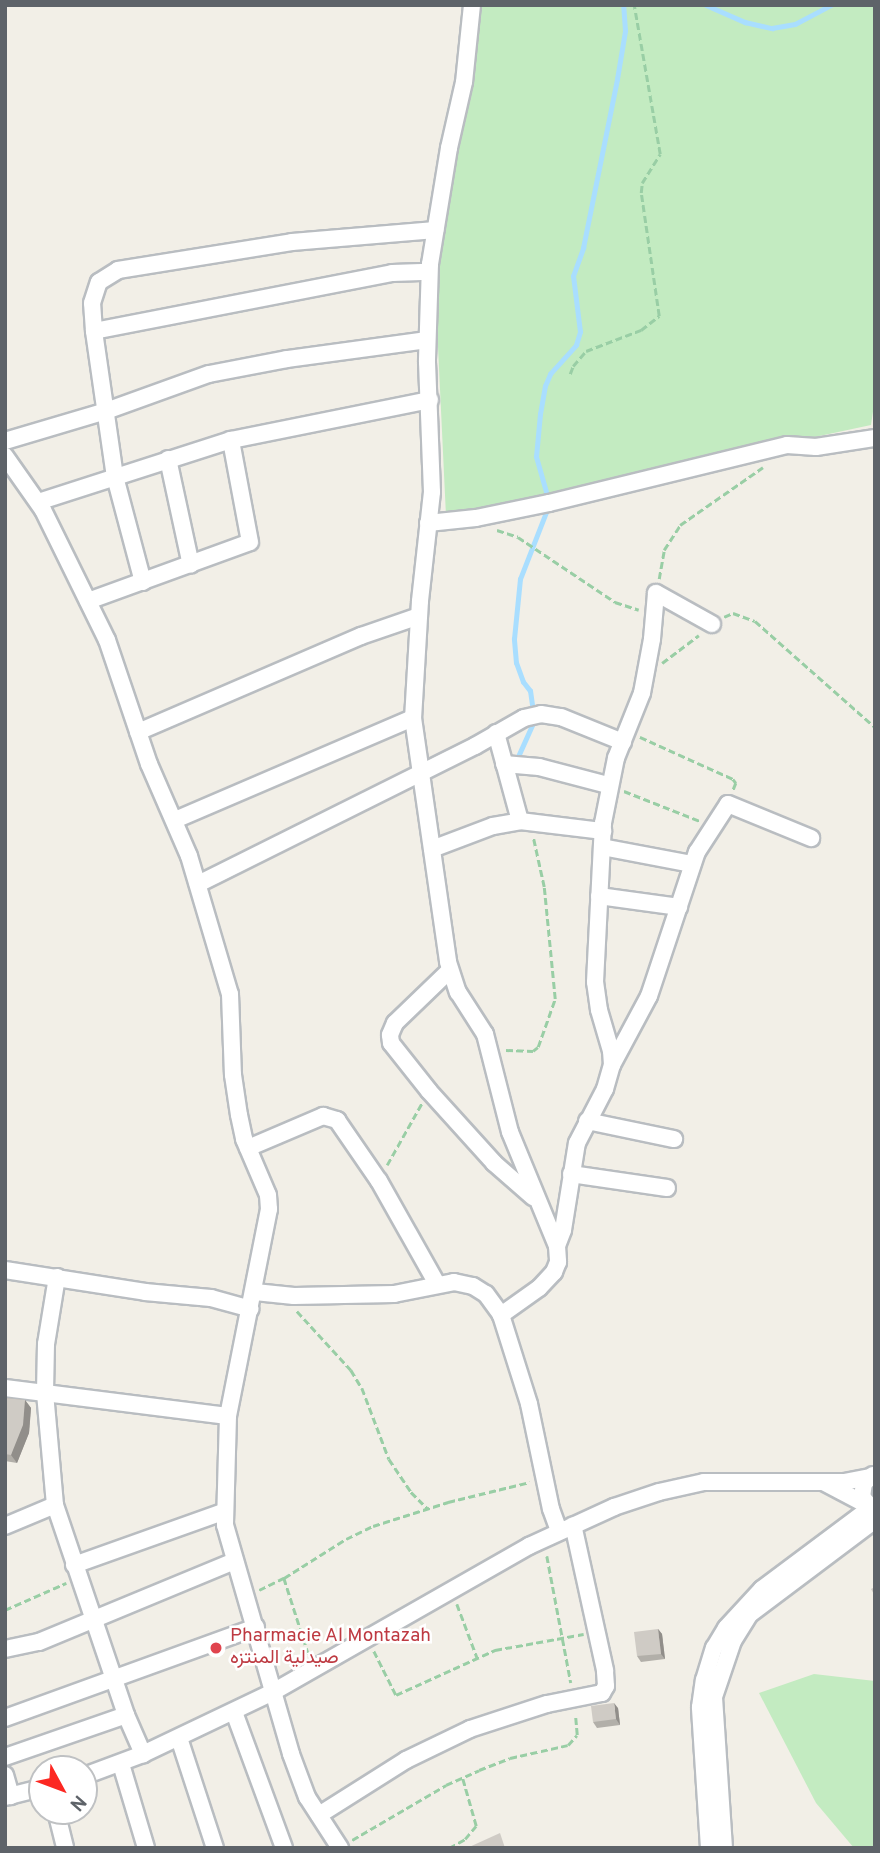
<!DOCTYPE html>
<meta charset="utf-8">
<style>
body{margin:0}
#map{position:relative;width:880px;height:1853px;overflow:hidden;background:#f2efe7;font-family:Overpass,Vazirmatn,sans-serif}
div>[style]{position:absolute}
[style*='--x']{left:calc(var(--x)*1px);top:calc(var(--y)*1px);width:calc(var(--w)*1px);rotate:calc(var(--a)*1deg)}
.green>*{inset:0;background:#c3ebc1}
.stream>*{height:4.5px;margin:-2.25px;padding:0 2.25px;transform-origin:2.25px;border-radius:2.25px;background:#a9deff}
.path>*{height:2.5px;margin-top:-1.25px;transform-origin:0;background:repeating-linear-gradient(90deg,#99cea5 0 7px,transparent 0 10.5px)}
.roads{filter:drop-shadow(2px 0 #b9bdc1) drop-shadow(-2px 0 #b9bdc1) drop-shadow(0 2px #b9bdc1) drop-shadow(0 -2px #b9bdc1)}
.minor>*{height:16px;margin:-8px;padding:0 8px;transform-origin:8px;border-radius:8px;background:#fff}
.wall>*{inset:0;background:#b2afa9}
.shaded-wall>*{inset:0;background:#918e8a}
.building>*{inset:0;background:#cfcbc5}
.dots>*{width:19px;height:19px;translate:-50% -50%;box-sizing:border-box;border:4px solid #fff;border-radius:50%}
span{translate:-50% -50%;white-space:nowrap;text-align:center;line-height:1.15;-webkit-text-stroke:5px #fff;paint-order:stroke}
.health-label{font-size:19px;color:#be3a42}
.left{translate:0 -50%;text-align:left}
.frame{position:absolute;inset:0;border:7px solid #5e6369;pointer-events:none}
.north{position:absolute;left:28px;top:1755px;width:70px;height:70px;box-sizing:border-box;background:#fff;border:2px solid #bfc1c3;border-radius:50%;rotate:131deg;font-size:19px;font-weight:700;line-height:28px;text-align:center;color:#5e6369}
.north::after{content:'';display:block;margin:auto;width:24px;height:32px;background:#fc2822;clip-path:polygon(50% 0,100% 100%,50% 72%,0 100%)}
</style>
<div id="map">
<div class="green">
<i style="clip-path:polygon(480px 5px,875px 5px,875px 398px,871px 425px,446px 516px,435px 283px,451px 172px,474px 81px)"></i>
<i style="clip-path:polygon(814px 1674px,875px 1681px,875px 1848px,854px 1848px,816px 1803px,759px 1693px)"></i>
</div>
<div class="stream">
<i style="--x:706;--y:5;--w:43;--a:23.6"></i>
<i style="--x:745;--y:22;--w:28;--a:13"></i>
<i style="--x:772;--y:28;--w:23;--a:-10"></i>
<i style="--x:795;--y:24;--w:41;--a:-27.8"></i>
<i style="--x:548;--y:499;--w:44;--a:-105.9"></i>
<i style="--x:536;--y:457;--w:43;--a:-84.7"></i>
<i style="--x:540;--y:414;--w:28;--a:-80"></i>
<i style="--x:545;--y:386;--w:13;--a:-67"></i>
<i style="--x:550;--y:374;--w:39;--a:-48"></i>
<i style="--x:576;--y:345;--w:14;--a:-73"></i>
<i style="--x:580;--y:332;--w:56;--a:-97.1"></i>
<i style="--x:573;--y:276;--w:30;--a:-70"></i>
<i style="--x:583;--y:248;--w:172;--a:-78.6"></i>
<i style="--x:617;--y:79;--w:49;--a:-80.5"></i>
<i style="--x:625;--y:31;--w:26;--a:-94"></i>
<i style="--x:533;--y:712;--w:21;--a:-98"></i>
<i style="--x:530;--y:691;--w:11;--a:-128"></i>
<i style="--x:523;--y:682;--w:20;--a:-110"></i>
<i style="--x:516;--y:663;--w:24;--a:-95"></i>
<i style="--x:514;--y:639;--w:60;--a:-84.3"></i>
<i style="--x:520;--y:579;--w:77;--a:-68.7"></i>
<i style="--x:516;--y:761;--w:44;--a:-65.8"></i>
</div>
<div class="path">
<i style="--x:570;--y:374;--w:9;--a:-69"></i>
<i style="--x:573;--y:366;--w:20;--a:-49"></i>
<i style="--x:586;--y:351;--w:59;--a:-20.9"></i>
<i style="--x:641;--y:330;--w:23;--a:-38"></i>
<i style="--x:659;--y:316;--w:124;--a:-98.3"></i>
<i style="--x:641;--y:193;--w:10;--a:-84"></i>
<i style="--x:642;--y:183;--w:34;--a:-58"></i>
<i style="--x:660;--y:154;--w:151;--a:-99.9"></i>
<i style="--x:497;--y:530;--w:22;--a:18"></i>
<i style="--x:518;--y:537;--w:117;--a:33.8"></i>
<i style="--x:615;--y:602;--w:25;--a:18"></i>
<i style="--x:659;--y:579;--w:29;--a:-80"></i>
<i style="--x:664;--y:550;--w:30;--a:-57"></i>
<i style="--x:680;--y:525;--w:101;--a:-34.9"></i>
<i style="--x:724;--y:617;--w:10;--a:-24"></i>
<i style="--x:733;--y:613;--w:23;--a:20"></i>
<i style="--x:755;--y:621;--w:160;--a:41.5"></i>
<i style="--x:662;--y:663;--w:46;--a:-37.1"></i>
<i style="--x:640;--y:737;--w:102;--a:24.3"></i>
<i style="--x:733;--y:779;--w:5;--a:53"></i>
<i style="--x:736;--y:783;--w:9;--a:111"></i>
<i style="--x:624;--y:791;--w:82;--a:21.5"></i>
<i style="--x:506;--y:1050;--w:27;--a:2"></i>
<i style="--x:533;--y:1051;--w:6;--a:-39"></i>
<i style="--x:538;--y:1047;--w:51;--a:-70.5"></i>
<i style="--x:555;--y:999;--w:113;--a:-95.6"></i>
<i style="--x:544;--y:887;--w:51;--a:-102.4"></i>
<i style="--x:387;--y:1165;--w:71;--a:-60.6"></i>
<i style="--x:297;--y:1311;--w:80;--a:47.5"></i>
<i style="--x:351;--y:1370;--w:21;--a:59"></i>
<i style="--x:362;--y:1388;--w:76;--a:69.2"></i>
<i style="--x:389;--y:1459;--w:40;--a:56"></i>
<i style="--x:411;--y:1492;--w:24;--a:45"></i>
<i style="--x:547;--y:1556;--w:129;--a:79.3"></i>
<i style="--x:284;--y:1578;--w:73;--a:-32.2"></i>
<i style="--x:346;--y:1539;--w:30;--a:-26"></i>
<i style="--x:373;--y:1526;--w:79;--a:-17.7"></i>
<i style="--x:448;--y:1502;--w:84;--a:-13.7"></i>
<i style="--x:259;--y:1590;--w:28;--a:-26"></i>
<i style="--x:284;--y:1578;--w:82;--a:72.2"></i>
<i style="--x:457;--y:1604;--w:57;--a:69.3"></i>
<i style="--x:5;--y:1610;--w:67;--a:-23.9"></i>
<i style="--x:374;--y:1651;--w:49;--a:63.4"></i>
<i style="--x:396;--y:1695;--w:109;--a:-24.4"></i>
<i style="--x:495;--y:1650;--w:90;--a:-10.2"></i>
<i style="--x:352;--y:1840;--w:109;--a:-30.3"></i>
<i style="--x:446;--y:1785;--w:36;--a:-24"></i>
<i style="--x:479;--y:1770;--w:33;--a:-21"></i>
<i style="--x:510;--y:1758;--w:59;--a:-12.6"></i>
<i style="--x:568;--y:1745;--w:13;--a:-48"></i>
<i style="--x:577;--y:1735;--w:21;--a:-95"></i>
<i style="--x:449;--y:1848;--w:18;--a:-29"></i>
<i style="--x:465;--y:1839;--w:17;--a:-50"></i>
<i style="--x:476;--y:1826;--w:51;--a:-105.9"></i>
</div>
<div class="roads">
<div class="minor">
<i style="--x:472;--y:5;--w:77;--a:95.9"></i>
<i style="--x:464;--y:82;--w:68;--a:102.8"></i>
<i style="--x:449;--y:148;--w:118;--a:99.3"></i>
<i style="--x:430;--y:264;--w:98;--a:91.8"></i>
<i style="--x:427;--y:362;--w:130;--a:87.8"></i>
<i style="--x:432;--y:492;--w:110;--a:96.3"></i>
<i style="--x:420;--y:601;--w:117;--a:93.4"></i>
<i style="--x:413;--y:718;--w:246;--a:81.8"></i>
<i style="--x:448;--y:962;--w:32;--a:72"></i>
<i style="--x:458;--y:992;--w:50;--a:57.3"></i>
<i style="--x:485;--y:1034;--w:101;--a:75.7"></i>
<i style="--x:510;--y:1132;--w:123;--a:67.6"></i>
<i style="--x:557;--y:1246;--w:16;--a:86"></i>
<i style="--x:558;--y:1262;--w:11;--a:112"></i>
<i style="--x:554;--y:1272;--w:22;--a:133"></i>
<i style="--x:539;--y:1288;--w:47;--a:144.6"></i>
<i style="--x:94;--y:331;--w:304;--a:-11"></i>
<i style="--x:392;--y:273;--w:37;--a:-2"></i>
<i style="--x:5;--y:441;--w:105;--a:-16.5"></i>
<i style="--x:106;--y:411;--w:109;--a:-19.8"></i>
<i style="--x:209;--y:374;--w:79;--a:-10.9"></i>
<i style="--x:287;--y:359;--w:141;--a:-7.7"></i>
<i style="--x:5;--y:456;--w:66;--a:54.9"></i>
<i style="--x:43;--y:510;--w:145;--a:63.8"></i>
<i style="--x:107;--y:640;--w:131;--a:71.3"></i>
<i style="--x:149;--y:764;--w:100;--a:66.5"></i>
<i style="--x:189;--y:856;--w:144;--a:73.5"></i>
<i style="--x:230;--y:994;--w:81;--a:87.9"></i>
<i style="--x:233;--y:1075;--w:40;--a:81.5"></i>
<i style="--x:239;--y:1115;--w:25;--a:78"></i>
<i style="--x:244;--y:1139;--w:61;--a:66.8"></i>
<i style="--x:268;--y:1195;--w:14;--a:86"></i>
<i style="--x:269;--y:1209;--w:211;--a:101.2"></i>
<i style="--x:228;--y:1416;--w:109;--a:91.6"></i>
<i style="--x:225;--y:1525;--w:238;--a:73.9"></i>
<i style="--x:291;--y:1754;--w:46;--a:69.6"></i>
<i style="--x:307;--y:1797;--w:61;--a:57.1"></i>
<i style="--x:168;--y:459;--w:108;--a:77.8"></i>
<i style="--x:38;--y:502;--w:203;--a:-17.8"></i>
<i style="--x:231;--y:440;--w:203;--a:-11.4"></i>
<i style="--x:428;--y:523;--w:48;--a:-5.9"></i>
<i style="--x:476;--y:518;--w:75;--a:-11.6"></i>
<i style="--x:549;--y:503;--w:245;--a:-13.7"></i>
<i style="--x:787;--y:445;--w:29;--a:4"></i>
<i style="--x:816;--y:447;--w:60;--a:-8.7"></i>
<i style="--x:143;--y:582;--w:109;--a:-104.9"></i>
<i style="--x:115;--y:477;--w:148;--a:-98.2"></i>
<i style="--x:94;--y:331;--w:28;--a:-94"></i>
<i style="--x:92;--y:303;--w:22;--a:-72"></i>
<i style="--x:99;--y:282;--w:22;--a:-32"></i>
<i style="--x:118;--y:270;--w:176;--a:-9.1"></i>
<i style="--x:292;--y:242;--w:144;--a:-4.8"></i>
<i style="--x:88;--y:601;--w:172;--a:-20"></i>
<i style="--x:250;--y:542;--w:104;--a:-100.6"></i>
<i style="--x:138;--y:732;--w:243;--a:-23.3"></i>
<i style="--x:361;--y:636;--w:61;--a:-19"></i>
<i style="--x:496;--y:733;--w:91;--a:74.7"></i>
<i style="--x:504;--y:764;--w:35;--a:5"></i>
<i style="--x:539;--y:767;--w:71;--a:14.6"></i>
<i style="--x:175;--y:820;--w:259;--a:-23.2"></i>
<i style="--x:602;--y:847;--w:92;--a:10.7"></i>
<i style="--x:432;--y:849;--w:65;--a:-20.7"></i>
<i style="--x:493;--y:826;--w:27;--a:-10"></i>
<i style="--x:520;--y:821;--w:84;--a:6.9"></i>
<i style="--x:198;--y:884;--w:309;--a:-26.5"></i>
<i style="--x:475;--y:746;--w:56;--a:-29.7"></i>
<i style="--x:524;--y:718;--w:17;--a:-13"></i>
<i style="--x:541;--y:714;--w:20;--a:9"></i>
<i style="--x:561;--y:717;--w:67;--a:22"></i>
<i style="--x:599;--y:896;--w:81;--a:7.8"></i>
<i style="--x:450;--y:970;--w:76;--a:136.1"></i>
<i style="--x:395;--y:1023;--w:13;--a:113"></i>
<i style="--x:390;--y:1035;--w:8;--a:83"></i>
<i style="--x:391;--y:1043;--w:61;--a:51.6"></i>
<i style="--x:429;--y:1091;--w:97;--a:47.9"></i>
<i style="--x:494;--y:1163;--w:52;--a:41.1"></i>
<i style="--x:612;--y:1065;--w:78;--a:-61.8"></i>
<i style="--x:649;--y:996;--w:152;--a:-71.6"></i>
<i style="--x:697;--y:852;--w:57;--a:-57.1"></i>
<i style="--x:728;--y:804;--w:90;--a:22.3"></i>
<i style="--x:587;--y:1121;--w:89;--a:11.7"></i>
<i style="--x:248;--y:1148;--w:82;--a:-23.1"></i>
<i style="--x:323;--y:1116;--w:15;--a:16"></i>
<i style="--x:337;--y:1120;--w:74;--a:55.5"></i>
<i style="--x:379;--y:1181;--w:118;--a:60.6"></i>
<i style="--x:571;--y:1174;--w:97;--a:8.3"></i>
<i style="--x:557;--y:1246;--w:17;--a:-69"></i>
<i style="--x:563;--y:1230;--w:88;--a:-80.9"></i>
<i style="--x:577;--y:1143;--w:61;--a:-62.6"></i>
<i style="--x:605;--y:1089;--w:25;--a:-74"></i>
<i style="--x:612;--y:1065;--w:14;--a:-94"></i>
<i style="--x:611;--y:1051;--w:43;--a:-106.3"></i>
<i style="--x:599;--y:1010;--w:28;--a:-98"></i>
<i style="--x:595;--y:982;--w:159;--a:-87.1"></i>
<i style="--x:603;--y:823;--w:66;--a:-78.7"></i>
<i style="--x:616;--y:758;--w:70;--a:-68.2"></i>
<i style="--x:642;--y:693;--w:55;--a:-79.5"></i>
<i style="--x:652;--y:639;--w:46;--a:-85"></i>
<i style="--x:656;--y:593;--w:64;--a:29"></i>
<i style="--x:5;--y:1270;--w:142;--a:8.9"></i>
<i style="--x:145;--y:1292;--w:66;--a:5.2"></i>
<i style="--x:211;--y:1298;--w:41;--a:15.4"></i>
<i style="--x:57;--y:1277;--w:68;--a:99.3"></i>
<i style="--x:46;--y:1344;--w:49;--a:91.2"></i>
<i style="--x:45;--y:1393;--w:184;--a:7.2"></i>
<i style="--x:255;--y:1292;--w:39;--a:6"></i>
<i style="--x:294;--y:1296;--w:100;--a:-1.1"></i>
<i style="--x:394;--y:1294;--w:61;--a:-11.3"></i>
<i style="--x:454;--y:1282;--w:19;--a:12"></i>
<i style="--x:473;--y:1286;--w:15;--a:32"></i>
<i style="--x:486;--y:1294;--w:26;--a:54"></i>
<i style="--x:501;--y:1315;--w:93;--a:72.5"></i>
<i style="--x:529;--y:1404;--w:107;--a:78.2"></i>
<i style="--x:551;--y:1509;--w:23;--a:70"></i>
<i style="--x:5;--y:1388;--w:40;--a:7.1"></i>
<i style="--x:45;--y:1393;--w:112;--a:84.9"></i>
<i style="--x:55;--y:1505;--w:222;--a:71.3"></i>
<i style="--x:126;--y:1715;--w:43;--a:66.4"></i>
<i style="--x:873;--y:1475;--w:12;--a:138"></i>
<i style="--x:864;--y:1483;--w:14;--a:98"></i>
<i style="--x:862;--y:1497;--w:20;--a:49"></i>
<i style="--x:825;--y:1483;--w:45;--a:27.7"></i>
<i style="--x:5;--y:1526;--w:54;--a:-22.8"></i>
<i style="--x:74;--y:1565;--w:158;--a:-19.6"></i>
<i style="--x:5;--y:1649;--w:35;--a:-12"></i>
<i style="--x:39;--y:1642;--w:212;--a:-22.5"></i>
<i style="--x:234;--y:1712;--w:145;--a:69.8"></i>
<i style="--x:5;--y:1718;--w:267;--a:-19.9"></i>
<i style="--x:179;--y:1738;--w:116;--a:71.9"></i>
<i style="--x:5;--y:1757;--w:128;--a:-19.1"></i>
<i style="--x:121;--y:1764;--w:88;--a:73.4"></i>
<i style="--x:5;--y:1775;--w:22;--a:74"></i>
<i style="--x:84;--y:1776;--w:63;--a:-20.4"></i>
<i style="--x:143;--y:1754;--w:144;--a:-25.5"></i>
<i style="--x:273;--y:1692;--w:295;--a:-29.7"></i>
<i style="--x:529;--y:1546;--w:94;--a:-24.6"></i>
<i style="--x:614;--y:1507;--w:47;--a:-18.4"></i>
<i style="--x:659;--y:1492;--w:46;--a:-12.5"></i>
<i style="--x:704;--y:1482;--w:140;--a:0"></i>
<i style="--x:844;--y:1482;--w:25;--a:-11"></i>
<i style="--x:5;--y:1797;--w:38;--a:-14"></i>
<i style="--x:56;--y:1811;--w:38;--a:76"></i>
<i style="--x:319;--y:1815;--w:103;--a:-32.3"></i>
<i style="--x:406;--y:1760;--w:71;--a:-25.8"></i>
<i style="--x:470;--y:1729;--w:81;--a:-18"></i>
<i style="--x:547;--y:1704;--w:56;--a:-11.3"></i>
<i style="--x:602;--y:1693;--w:8;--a:-60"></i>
<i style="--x:606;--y:1686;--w:16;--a:-94"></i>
<i style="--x:605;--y:1670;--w:148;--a:-102.4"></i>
<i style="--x:709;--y:1848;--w:141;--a:-93.7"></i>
<i style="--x:700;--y:1707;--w:27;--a:-82"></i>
<i style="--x:704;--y:1680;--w:34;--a:-73"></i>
<i style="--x:714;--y:1648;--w:23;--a:-59"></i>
<i style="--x:726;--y:1628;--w:53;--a:-47.3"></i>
<i style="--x:762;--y:1589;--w:134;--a:-36.8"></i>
<i style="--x:724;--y:1848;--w:151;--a:-93.8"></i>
<i style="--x:714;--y:1697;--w:59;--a:-71.3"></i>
<i style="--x:733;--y:1641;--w:32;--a:-58"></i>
<i style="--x:750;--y:1614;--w:156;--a:-36.9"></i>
</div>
</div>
<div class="wall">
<i style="clip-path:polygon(5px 1398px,25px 1400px,31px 1408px,29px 1433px,17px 1463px,5px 1461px)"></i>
<i style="clip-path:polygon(658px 1629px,662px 1634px,665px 1659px,641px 1662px,637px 1656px)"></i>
<i style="clip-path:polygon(618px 1708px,620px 1725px,597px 1728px,593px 1722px)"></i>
</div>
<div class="shaded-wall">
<i style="clip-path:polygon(25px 1400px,31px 1408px,29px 1433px,17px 1463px,11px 1455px)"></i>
<i style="clip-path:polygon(658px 1629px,662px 1634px,665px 1659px,661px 1654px)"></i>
<i style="clip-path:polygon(614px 1703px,618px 1708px,620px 1725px,616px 1719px)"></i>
</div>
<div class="building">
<i style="clip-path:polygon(5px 1398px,25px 1400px,23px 1425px,11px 1455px,5px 1454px)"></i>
<i style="clip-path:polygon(875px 1587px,875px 1596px,871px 1589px)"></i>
<i style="clip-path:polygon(658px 1629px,661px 1654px,637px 1656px,634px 1632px)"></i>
<i style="clip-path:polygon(614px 1703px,616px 1719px,593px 1722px,591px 1706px)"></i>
<i style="clip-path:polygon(500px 1833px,505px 1848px,467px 1848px)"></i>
</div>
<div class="dots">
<i style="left:216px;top:1648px;background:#e0444e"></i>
</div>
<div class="health-label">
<span class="left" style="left:230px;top:1648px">Pharmacie Al Montazah<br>صيدلية المنتزه</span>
</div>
<div class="frame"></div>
<div class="north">N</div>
</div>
